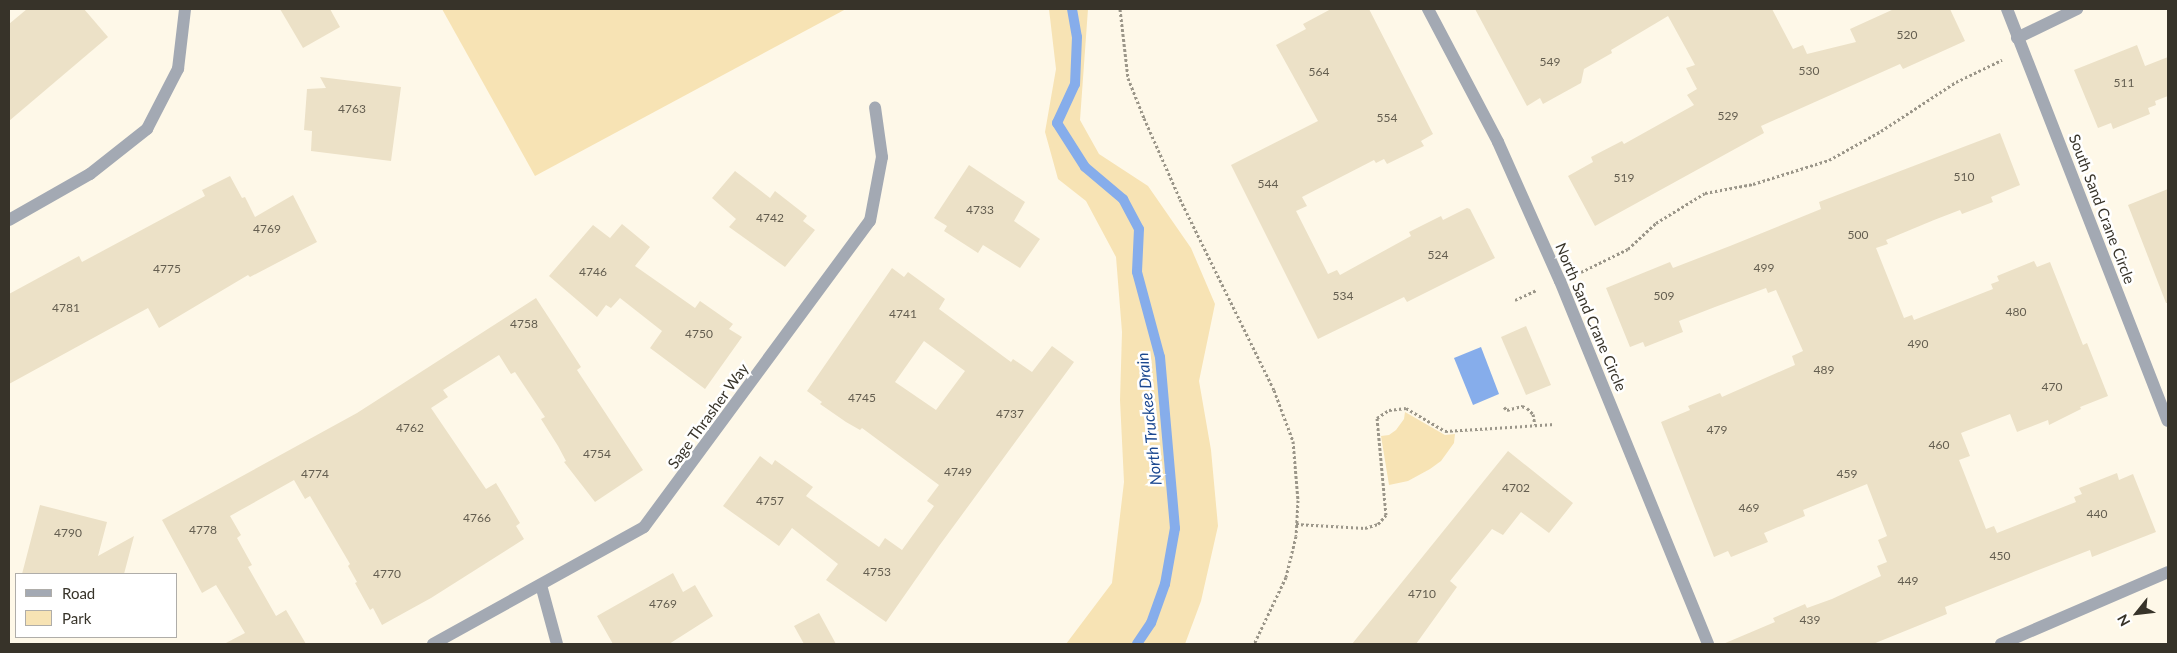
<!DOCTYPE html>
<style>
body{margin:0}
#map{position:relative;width:2177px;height:653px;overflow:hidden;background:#fef8e8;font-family:Lato,sans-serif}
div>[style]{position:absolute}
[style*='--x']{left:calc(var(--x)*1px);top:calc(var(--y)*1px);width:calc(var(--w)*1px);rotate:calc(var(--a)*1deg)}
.green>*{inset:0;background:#f7e3b4}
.water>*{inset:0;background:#86adeb}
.stream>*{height:10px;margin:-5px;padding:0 5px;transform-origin:5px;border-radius:5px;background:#86adeb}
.building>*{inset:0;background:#ece1c7}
.path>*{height:3px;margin-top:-1.5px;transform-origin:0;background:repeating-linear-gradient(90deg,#9b9689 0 2.5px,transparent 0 5px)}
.street>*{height:12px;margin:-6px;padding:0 6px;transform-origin:6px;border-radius:6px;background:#a3a9b3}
span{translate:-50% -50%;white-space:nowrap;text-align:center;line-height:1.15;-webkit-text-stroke:5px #fff;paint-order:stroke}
.number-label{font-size:12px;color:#645e50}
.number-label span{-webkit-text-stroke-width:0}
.street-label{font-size:15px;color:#373329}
.water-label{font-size:16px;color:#1b4890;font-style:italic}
.frame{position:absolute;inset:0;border:10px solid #373329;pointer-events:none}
.legend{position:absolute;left:15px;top:573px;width:162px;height:65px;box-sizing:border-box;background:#fff;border:1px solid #afada9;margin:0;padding:6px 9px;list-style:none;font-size:15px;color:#373329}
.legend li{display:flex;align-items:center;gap:10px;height:25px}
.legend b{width:25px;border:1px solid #afada9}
.north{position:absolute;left:2112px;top:588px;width:50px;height:50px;-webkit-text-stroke:4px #fff;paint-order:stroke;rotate:241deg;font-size:14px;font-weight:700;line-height:20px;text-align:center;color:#373329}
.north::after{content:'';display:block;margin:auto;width:18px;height:22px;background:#373329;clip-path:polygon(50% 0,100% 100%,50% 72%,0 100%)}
</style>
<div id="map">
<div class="green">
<i style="clip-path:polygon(442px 9px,846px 9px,535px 176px)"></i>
<i style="clip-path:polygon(1049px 9px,1088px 9px,1080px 120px,1099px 154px,1148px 186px,1191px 248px,1215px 304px,1199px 381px,1211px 450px,1218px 526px,1201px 601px,1185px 644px,1066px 644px,1112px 583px,1124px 482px,1120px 400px,1122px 332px,1116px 257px,1086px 201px,1058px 179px,1045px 132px,1056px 69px)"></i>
<i style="clip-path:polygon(1405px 412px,1445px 435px,1455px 434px,1454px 443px,1441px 461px,1430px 469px,1408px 481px,1389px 485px,1381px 436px,1389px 435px,1396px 430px,1404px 419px)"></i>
</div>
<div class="water">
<i style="clip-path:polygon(1481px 347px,1499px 394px,1473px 405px,1454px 358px)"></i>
</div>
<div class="stream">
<i style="--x:1072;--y:9;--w:28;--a:80"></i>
<i style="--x:1077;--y:37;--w:47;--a:92.4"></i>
<i style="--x:1075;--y:84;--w:43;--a:114.8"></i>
<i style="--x:1057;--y:123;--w:52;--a:57.5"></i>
<i style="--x:1085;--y:167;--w:50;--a:40.1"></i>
<i style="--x:1123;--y:199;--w:34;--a:62"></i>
<i style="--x:1139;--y:229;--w:43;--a:92.7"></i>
<i style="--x:1137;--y:272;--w:88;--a:74.9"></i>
<i style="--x:1160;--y:357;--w:172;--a:85"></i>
<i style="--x:1175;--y:528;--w:57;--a:100.1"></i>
<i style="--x:1165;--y:584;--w:41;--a:109.7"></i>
<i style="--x:1151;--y:623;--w:25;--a:124"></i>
</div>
<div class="building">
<i style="clip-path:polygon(27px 9px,84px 9px,108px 37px,9px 121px,9px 24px)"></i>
<i style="clip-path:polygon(280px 9px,330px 9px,340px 27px,303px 48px)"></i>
<i style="clip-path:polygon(1331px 9px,1369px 9px,1433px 134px,1421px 141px,1424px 146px,1387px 164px,1384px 159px,1376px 163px,1374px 160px,1302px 197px,1307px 206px,1296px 211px,1328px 274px,1337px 270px,1340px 275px,1411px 236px,1409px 232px,1441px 216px,1443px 220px,1467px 208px,1470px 209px,1495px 258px,1407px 302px,1404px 297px,1318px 339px,1231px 165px,1318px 121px,1276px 45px,1306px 29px,1303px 24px)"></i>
<i style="clip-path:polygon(1475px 9px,1772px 9px,1793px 49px,1803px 45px,1807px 54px,1856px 42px,1850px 29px,1894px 9px,1950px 9px,1965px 41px,1903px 69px,1900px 64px,1761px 126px,1764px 133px,1595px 226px,1568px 176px,1593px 162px,1591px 157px,1622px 141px,1624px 144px,1694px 105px,1687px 95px,1697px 89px,1686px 68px,1695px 65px,1668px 16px,1611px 50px,1612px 53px,1584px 69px,1581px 83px,1543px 104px,1540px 98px,1527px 106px)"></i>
<i style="clip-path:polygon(2137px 45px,2145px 66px,2168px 57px,2168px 96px,2155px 101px,2156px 105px,2148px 108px,2150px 114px,2113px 129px,2111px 123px,2098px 128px,2074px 70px)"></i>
<i style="clip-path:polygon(320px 77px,401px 87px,391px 161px,311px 151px,312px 131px,304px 130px,307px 89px,326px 88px)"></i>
<i style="clip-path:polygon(2000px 133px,2020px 185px,1991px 197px,1993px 202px,1962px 214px,1960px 210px,1934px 220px,1886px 240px,1888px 244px,1876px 248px,1904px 318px,1912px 315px,1914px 320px,1993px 289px,1991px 284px,1999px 281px,1997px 276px,2034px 261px,2037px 267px,2050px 262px,2083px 345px,2087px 343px,2108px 396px,2080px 407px,2081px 409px,2049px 425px,2048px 420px,2017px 432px,2010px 414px,1961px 433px,1970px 456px,1959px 460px,1986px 529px,1994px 526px,1997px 533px,2076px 502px,2074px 497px,2082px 494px,2079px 488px,2117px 473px,2119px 480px,2133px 474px,2156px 532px,2092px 557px,2090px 550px,2031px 573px,1945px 607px,1947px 614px,1873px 644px,1723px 644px,1775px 622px,1773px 618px,1805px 604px,1807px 608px,1832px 599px,1881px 576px,1877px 566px,1887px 562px,1878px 540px,1887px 536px,1867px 484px,1803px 510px,1805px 516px,1764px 533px,1768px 542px,1731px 557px,1728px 551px,1714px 557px,1661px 422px,1690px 410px,1688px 406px,1720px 393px,1722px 397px,1795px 365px,1792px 356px,1803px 351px,1776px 290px,1768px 293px,1766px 288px,1715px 307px,1679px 321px,1683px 332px,1645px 347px,1643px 342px,1630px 347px,1606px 288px,1670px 262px,1673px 268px,1730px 246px,1821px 209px,1819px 202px)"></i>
<i style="clip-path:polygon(969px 165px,1025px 202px,1014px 221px,1040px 239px,1020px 268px,983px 245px,978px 253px,944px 231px,947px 226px,934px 218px)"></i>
<i style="clip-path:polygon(735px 171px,770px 198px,775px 191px,807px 216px,803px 221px,815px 230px,785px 267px,729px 227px,736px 219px,712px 198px)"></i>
<i style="clip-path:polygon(230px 176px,242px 198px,245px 197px,255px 217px,293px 195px,317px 242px,250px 277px,248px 275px,159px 328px,148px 308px,9px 384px,9px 294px,79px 256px,82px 262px,205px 196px,202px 190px)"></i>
<i style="clip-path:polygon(2168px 189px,2168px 303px,2166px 303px,2128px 205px)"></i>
<i style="clip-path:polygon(622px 224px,650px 247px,635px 266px,695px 308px,700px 301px,733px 324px,729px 329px,742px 337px,705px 389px,650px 348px,662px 331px,620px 298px,611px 308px,606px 305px,597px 317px,549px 276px,593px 225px,610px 238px)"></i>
<i style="clip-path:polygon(evenodd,892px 268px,904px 277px,908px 272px,945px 299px,939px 309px,1011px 362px,1013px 359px,1032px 372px,1052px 346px,1074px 362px,939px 546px,886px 622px,826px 580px,838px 564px,792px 528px,779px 546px,723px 506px,760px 456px,772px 465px,775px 460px,813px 487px,806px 496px,879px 547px,885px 538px,902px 550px,934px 506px,927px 501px,939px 485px,862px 428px,860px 430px,846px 422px,820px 404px,822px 402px,807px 391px,892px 268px,924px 341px,965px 371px,936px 410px,895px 382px,924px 341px)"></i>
<i style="clip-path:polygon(536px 298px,581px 367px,577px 370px,643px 470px,595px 502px,564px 462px,566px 461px,558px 446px,541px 419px,545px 417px,515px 372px,511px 374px,499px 355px,443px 390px,448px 397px,431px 408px,486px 489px,496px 483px,520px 523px,516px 526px,524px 539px,431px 598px,382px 625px,373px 608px,370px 610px,355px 583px,357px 582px,348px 566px,350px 564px,310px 496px,305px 499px,294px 480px,230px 516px,241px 535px,237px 538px,252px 565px,248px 567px,276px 616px,286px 610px,306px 644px,224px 644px,245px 633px,216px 585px,202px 593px,162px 520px,357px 413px)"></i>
<i style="clip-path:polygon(1526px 326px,1551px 385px,1526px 395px,1501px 337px)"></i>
<i style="clip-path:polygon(1508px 451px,1573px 503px,1549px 533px,1521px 512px,1503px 535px,1492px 529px,1450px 581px,1457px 587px,1416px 644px,1352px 644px)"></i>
<i style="clip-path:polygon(40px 505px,107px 522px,98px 556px,134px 536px,124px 574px,22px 574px)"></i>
<i style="clip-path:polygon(673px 573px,683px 592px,695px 585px,713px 616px,669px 644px,613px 644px,597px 616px)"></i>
<i style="clip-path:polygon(819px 613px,836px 644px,804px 644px,794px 626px)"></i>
</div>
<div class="path">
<i style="--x:1120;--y:9;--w:69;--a:83.4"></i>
<i style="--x:1128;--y:78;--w:43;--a:68.2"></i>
<i style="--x:1144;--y:118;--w:89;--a:66"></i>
<i style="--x:1180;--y:199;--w:213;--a:63.8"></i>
<i style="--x:1274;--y:390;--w:54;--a:69.6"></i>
<i style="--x:1293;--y:441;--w:59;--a:85.2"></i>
<i style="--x:1298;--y:500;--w:36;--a:93"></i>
<i style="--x:1296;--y:536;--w:42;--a:103.7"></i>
<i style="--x:1286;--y:577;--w:74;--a:115.5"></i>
<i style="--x:1581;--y:272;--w:52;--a:-26.1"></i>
<i style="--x:1628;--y:249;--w:38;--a:-43"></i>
<i style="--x:1656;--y:223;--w:57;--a:-31.5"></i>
<i style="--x:1705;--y:193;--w:49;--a:-10.6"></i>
<i style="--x:1753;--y:184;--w:80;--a:-17.5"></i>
<i style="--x:1829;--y:160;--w:60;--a:-29.1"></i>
<i style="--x:1881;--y:131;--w:90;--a:-33.2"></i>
<i style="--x:1956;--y:82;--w:51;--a:-25.6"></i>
<i style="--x:1515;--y:300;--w:23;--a:-25"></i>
<i style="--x:1504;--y:407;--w:4;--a:45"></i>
<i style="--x:1507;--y:410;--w:16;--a:-15"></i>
<i style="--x:1522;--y:406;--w:5;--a:22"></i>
<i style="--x:1527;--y:408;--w:8;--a:45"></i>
<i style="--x:1533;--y:414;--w:11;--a:80"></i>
<i style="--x:1296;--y:524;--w:69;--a:3.3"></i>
<i style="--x:1365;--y:528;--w:14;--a:-17"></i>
<i style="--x:1378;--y:524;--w:12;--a:-48"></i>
<i style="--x:1386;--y:515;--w:97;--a:-95.3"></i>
<i style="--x:1377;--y:418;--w:14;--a:-34"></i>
<i style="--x:1389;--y:410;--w:17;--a:-7"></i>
<i style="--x:1406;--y:408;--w:45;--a:30.5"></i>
<i style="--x:1445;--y:431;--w:110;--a:-3.6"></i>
</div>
<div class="street">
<i style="--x:1428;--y:9;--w:150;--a:62.2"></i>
<i style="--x:1498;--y:142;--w:152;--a:66"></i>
<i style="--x:1560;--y:281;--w:392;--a:67.8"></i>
<i style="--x:2007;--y:9;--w:442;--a:68.7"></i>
<i style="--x:2017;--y:38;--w:67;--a:-25.8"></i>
<i style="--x:9;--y:220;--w:93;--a:-29.6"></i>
<i style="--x:90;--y:174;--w:73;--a:-38.3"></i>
<i style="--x:147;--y:129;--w:68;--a:-62.7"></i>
<i style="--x:178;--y:69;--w:60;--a:-83.3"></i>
<i style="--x:541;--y:585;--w:61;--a:74.8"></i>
<i style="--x:433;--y:644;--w:241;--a:-29"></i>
<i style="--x:644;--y:527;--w:380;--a:-53.6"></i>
<i style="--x:870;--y:221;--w:65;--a:-79.4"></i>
<i style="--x:882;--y:157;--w:50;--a:-98"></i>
<i style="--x:2001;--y:644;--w:182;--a:-23.3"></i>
</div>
<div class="number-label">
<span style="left:1907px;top:35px">520</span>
<span style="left:1550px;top:62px">549</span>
<span style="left:1809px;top:71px">530</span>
<span style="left:1319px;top:72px">564</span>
<span style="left:2124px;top:83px">511</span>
<span style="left:352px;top:109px">4763</span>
<span style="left:1728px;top:116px">529</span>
<span style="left:1387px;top:118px">554</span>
<span style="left:1964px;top:177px">510</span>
<span style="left:1624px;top:178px">519</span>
<span style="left:1268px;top:184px">544</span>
<span style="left:980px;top:210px">4733</span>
<span style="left:770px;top:218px">4742</span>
<span style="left:267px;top:229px">4769</span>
<span style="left:1858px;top:235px">500</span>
<span style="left:1438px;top:255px">524</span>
<span style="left:1764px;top:268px">499</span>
<span style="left:167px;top:269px">4775</span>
<span style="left:593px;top:272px">4746</span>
<span style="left:1343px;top:296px">534</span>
<span style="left:1664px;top:296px">509</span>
<span style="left:66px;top:308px">4781</span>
<span style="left:2016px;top:312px">480</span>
<span style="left:903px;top:314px">4741</span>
<span style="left:524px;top:324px">4758</span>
<span style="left:699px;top:334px">4750</span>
<span style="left:1918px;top:344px">490</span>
<span style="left:1824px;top:370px">489</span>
<span style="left:2052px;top:387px">470</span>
<span style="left:862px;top:398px">4745</span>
<span style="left:1010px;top:414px">4737</span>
<span style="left:410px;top:428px">4762</span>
<span style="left:1717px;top:430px">479</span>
<span style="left:1939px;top:445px">460</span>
<span style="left:597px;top:454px">4754</span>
<span style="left:958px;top:472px">4749</span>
<span style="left:315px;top:474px">4774</span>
<span style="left:1847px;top:474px">459</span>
<span style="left:1516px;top:488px">4702</span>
<span style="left:770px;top:501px">4757</span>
<span style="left:1749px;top:508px">469</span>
<span style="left:2097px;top:514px">440</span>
<span style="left:477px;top:518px">4766</span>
<span style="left:203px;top:530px">4778</span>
<span style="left:68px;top:533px">4790</span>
<span style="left:2000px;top:556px">450</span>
<span style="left:877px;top:572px">4753</span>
<span style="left:387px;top:574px">4770</span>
<span style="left:1908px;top:581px">449</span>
<span style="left:1422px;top:594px">4710</span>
<span style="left:663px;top:604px">4769</span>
<span style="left:1810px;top:620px">439</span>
</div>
<div class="street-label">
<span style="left:2102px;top:209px;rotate:69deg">South Sand Crane Circle</span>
<span style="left:1591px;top:317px;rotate:67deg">North Sand Crane Circle</span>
<span style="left:708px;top:416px;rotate:-54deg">Sage Thrasher Way</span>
</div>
<div class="water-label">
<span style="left:1149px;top:419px;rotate:-96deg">North Truckee Drain</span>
</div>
<div class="frame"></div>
<ul class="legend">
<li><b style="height:6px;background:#a3a9b3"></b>Road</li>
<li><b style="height:14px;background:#f7e3b4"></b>Park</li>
</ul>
<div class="north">N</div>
</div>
